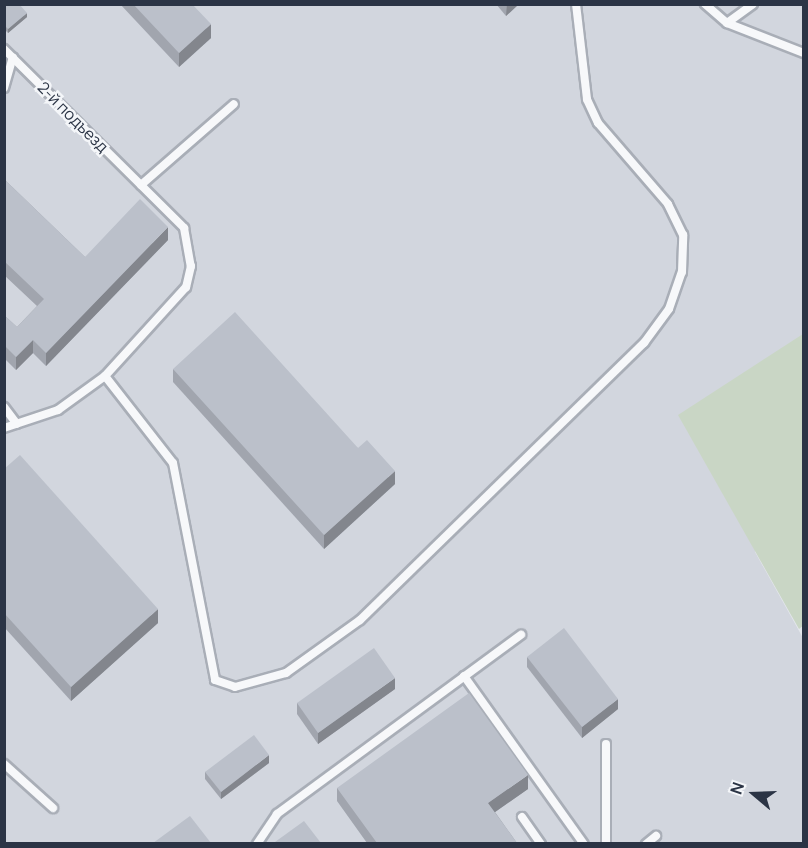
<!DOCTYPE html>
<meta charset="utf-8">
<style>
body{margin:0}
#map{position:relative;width:808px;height:848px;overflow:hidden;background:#e4e7ec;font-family:Manrope,sans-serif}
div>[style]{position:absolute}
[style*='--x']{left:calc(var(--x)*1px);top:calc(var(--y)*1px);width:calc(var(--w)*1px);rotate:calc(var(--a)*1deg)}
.built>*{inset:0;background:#d2d6de}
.green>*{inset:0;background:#c9d6c5}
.roads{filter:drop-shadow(2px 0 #a9aeb7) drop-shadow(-2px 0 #a9aeb7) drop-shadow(0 2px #a9aeb7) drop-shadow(0 -2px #a9aeb7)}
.service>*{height:8px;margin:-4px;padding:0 4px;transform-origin:4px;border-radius:4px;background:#f7f8fa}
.wall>*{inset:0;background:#a1a5ae}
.shaded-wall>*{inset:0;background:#83868d}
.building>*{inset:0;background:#bbc0ca}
span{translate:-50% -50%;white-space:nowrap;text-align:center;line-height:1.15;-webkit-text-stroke:5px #f4f6f9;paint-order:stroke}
.street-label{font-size:16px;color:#2b3445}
.frame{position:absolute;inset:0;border:6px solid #2b3445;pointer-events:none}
.north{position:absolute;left:724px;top:764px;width:60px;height:60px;-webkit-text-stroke:4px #f4f6f9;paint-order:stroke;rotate:289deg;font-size:16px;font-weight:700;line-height:24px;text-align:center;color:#2b3445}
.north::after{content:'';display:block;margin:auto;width:21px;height:27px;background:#2b3445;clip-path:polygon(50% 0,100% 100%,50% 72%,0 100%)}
</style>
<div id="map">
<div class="built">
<i style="clip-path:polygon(5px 5px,803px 5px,803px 336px,755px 552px,803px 638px,803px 843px,5px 844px)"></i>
</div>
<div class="green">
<i style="clip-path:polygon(803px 334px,804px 625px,799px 629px,678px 415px)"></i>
</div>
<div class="roads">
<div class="service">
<i style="--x:705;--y:4;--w:29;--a:41"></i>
<i style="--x:727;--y:23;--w:83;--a:21.3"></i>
<i style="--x:727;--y:23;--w:32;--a:-36"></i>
<i style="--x:4;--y:49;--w:254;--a:44.8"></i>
<i style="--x:184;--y:228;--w:39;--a:80"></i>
<i style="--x:191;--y:266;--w:22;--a:103"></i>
<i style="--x:186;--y:287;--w:120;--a:132.3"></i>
<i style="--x:105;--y:376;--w:58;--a:144.1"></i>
<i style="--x:58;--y:410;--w:57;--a:161.6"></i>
<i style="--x:4;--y:88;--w:32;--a:-74"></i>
<i style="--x:141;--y:185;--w:123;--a:-41.1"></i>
<i style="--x:105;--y:376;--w:110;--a:52"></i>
<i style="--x:173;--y:463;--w:221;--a:79"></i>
<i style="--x:215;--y:680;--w:21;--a:19"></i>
<i style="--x:235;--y:687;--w:53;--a:-15.4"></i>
<i style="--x:286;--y:673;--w:91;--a:-35.6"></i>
<i style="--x:360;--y:620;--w:397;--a:-44.3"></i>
<i style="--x:644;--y:343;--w:42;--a:-53.7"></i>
<i style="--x:669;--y:309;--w:39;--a:-71"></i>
<i style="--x:682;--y:272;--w:37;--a:-88"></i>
<i style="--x:683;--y:235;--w:34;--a:-116"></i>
<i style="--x:668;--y:204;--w:107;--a:-130.8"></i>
<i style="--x:598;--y:123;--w:26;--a:-115"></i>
<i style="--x:587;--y:99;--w:96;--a:-96.6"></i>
<i style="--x:4;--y:407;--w:21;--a:53"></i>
<i style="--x:464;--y:676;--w:206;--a:54.5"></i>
<i style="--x:606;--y:744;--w:100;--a:90"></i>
<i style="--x:4;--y:764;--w:66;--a:41.9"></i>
<i style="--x:522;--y:817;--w:33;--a:55"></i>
<i style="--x:257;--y:844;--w:36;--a:-56"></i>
<i style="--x:277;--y:814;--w:303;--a:-36.3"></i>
<i style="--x:646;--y:844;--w:13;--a:-39"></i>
</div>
</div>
<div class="wall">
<i style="clip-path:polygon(120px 4px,192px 4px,211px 38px,179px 67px)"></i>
<i style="clip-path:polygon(496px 4px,519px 4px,506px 16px)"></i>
<i style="clip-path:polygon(4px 8px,27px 17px,8px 33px,4px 29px)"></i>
<i style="clip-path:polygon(4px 179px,85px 257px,168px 240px,46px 366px,33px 353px,16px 370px,4px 358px,4px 315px,17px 327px,37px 306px,4px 275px)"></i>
<i style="clip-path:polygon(173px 369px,358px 448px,395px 484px,324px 549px,173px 382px)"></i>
<i style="clip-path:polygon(4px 469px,158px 623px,71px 701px,4px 627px)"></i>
<i style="clip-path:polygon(527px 657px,618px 709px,582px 738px,527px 667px)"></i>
<i style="clip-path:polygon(395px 689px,318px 744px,297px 714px,297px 703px)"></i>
<i style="clip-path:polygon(269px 763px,221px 799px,205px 779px,205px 772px)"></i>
<i style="clip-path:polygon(337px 788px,528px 789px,495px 812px,517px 843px,367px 843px,337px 801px)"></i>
</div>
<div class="shaded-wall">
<i style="clip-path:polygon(507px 4px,519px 4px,506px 16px)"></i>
<i style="clip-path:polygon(27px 13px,27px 17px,8px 33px,8px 29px)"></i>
<i style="clip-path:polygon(211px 24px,211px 38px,179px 67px,179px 53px)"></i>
<i style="clip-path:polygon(168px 227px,168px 240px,46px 366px,46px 353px)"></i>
<i style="clip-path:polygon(33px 340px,33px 353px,16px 370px,16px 357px)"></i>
<i style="clip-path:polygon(395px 471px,395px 484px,324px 549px,324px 535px)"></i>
<i style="clip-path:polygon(158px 609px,158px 623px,71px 701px,71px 687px)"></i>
<i style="clip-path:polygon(395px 678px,395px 689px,318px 744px,318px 733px)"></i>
<i style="clip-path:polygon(618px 699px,618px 709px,582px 738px,582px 727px)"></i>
<i style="clip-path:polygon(269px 755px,269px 763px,221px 799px,221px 792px)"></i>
<i style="clip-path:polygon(528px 775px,528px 789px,488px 817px,488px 803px)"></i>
</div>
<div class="building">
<i style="clip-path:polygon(8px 4px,19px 4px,27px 13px,8px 29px,4px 25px,4px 8px)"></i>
<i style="clip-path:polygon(133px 4px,192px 4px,211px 24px,179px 53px)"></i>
<i style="clip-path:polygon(4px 179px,85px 257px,140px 199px,168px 227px,46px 353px,33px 340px,16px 357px,4px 345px,4px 315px,17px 327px,44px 299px,4px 261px)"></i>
<i style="clip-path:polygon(235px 312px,358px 448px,367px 440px,395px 471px,324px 535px,173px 369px)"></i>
<i style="clip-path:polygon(20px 455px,158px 609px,71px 687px,4px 613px,4px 469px)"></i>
<i style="clip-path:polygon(564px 628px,618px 699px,582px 727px,527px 657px)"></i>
<i style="clip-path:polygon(374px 648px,395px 678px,318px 733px,297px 703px)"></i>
<i style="clip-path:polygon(469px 693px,528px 775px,488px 803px,517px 843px,377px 843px,337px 788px)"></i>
<i style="clip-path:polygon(254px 735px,269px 755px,221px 792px,205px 772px)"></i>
<i style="clip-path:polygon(190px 816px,211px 843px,153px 843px)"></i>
<i style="clip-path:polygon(304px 821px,321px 843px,276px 843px,275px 842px)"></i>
</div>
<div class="street-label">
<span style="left:73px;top:117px;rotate:45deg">2-й подъезд</span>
</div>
<div class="frame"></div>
<div class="north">N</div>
</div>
